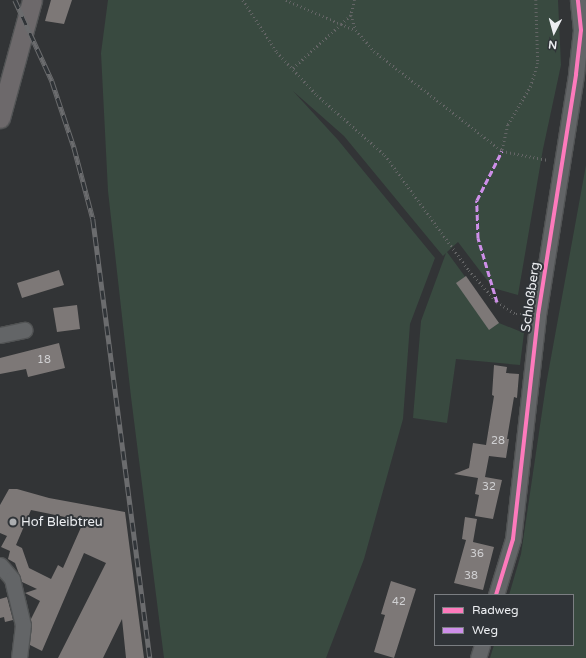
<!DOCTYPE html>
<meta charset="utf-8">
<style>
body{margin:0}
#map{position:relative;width:586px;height:658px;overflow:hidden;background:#323436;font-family:"Varela Round",sans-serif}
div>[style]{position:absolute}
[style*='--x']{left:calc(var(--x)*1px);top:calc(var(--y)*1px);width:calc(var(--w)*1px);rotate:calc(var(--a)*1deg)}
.green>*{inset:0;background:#394a40}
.building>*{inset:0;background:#7d7877}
.path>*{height:2.5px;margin-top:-1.25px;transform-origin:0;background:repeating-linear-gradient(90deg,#646566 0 1px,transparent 0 4px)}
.roads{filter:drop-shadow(1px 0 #515354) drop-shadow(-1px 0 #515354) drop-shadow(0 1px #515354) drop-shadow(0 -1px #515354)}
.minor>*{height:15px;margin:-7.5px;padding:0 7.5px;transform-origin:7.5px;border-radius:7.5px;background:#636567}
.major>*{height:19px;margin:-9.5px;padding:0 9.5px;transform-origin:9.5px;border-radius:9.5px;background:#6d696b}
.rail>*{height:4.5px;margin-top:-2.25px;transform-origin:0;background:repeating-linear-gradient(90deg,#303438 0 9px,#6b6c6e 0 18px);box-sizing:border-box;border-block:1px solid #6b6c6e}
.quiet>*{height:3px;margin-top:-1.5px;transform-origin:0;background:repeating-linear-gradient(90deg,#ce8fe9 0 6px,transparent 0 9px)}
.cycleway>*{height:4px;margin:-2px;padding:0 2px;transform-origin:2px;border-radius:2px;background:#fd7abc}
.dots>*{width:11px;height:11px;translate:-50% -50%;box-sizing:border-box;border:2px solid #303438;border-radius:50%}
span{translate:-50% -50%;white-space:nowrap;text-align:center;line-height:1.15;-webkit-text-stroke:4px #303438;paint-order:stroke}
.number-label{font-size:11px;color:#d0d0d2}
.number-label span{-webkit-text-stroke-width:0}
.street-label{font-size:13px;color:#eceef1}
.poi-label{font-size:13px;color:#eceef1}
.left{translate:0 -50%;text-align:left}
.legend{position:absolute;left:434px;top:594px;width:140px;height:52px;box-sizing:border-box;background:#303438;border:1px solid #7b7e82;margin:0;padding:5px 7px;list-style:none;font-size:12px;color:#eceef1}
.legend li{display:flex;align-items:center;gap:8px;height:20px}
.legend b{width:20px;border:1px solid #7b7e82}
.north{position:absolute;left:534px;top:12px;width:40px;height:40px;-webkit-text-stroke:3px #303438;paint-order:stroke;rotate:186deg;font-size:11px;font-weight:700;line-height:16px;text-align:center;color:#eceef1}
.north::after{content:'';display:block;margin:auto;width:14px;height:18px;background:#eceef1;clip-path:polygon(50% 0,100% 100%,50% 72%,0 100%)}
</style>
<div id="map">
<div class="green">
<i style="clip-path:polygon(108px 0,558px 0,561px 65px,543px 149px,518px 295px,493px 288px,458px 242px,447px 252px,499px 323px,524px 333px,520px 365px,456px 359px,447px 423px,413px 418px,421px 321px,446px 253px,443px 256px,344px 136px,293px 91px,338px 140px,435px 258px,410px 324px,403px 419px,364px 559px,326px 658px,164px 658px,131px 397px,108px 191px,101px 53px)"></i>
<i style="clip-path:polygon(586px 165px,586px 658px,490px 658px,494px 645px,573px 645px,573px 595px,509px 595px,521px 554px,546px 385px)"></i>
</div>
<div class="building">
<i style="clip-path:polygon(51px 0,72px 0,64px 24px,45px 21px)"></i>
<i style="clip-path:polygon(59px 270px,64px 285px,22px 298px,17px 283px)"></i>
<i style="clip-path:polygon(466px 276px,499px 323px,489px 330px,456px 283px)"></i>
<i style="clip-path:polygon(77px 305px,80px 329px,57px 332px,53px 308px)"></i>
<i style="clip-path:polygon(59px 343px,65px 368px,28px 377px,26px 369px,0 374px,0 358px)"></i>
<i style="clip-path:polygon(494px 365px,507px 367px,506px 373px,519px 374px,517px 398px,514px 397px,507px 439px,509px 439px,506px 458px,489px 456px,485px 477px,502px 480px,493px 519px,475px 516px,479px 495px,475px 494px,478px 478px,454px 474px,469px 468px,473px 443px,486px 445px,494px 396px,492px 395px)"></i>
<i style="clip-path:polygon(evenodd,9px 489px,17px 489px,49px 498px,125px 512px,144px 658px,126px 658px,122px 619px,103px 658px,58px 658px,106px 563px,84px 553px,42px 651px,30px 645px,31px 619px,40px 601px,25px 593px,37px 589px,22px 582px,15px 563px,8px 559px,10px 551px,1px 547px,7px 536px,0 533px,0 505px,9px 489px,31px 510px,70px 518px,69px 521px,82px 525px,63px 568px,58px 565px,51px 579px,29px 568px,22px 548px,16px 545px,31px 510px)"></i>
<i style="clip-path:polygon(465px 517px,477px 519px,473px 542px,494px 547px,483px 590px,454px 583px,466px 540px,462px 539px)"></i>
<i style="clip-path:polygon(391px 581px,416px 589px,394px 658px,374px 652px,385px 615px,381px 614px)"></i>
<i style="clip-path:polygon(7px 597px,13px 620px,5px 622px,4px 617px,0 618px,0 599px)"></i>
</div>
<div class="path">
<i style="--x:243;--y:0;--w:62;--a:56.8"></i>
<i style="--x:277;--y:52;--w:59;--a:47.1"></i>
<i style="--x:317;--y:95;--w:91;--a:41.4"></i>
<i style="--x:385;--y:155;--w:142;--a:53.9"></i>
<i style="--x:469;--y:270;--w:43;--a:48.8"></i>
<i style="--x:497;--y:302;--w:22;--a:32"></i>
<i style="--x:516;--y:314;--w:8;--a:0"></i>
<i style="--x:286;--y:0;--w:60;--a:23.6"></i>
<i style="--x:341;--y:24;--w:13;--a:-42"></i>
<i style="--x:355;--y:0;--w:16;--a:105"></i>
<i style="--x:351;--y:15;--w:16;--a:72"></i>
<i style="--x:356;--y:30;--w:28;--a:49"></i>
<i style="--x:374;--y:51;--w:162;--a:38"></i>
<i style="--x:536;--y:0;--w:63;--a:88.2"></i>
<i style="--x:538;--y:63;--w:24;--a:107"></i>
<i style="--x:531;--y:86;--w:45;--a:120.5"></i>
<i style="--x:508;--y:125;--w:27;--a:103"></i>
<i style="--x:502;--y:151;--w:47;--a:11.1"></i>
<i style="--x:293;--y:68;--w:65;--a:-42.5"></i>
<i style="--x:341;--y:24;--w:15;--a:23"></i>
</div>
<div class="roads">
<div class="minor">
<i style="--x:0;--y:335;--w:25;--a:-12"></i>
<i style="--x:0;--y:565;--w:18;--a:49"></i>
<i style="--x:12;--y:579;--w:47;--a:76.6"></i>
<i style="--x:23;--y:625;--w:33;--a:97"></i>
<i style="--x:496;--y:595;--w:59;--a:-73.1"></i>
<i style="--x:513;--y:539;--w:225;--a:-83.6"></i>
<i style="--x:538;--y:315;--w:244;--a:-81"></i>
<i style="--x:576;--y:74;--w:44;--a:-83.5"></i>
<i style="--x:581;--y:30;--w:30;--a:-96"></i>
<i style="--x:478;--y:658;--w:14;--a:-73"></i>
</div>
<div class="major">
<i style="--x:0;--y:118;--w:122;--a:-74.8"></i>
</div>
</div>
<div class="rail">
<i style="--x:15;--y:0;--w:89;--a:65.4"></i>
<i style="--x:52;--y:81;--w:70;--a:71.6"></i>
<i style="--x:74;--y:147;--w:74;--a:75.2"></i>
<i style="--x:93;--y:219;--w:443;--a:82.6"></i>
</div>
<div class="quiet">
<i style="--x:497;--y:302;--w:67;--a:-106.5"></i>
<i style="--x:478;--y:238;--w:38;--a:-92"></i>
<i style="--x:477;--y:200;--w:55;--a:-63"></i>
</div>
<div class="cycleway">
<i style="--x:496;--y:595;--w:59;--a:-73.1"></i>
<i style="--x:513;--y:539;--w:225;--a:-83.6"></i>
<i style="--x:538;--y:315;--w:244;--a:-81"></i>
<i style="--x:576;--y:74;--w:44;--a:-83.5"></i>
<i style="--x:581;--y:30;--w:30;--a:-96"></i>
</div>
<div class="dots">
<i style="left:13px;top:522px;background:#abadb0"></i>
</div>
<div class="number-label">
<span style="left:44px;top:360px">18</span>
<span style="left:498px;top:441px">28</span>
<span style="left:489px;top:487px">32</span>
<span style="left:477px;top:554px">36</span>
<span style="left:471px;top:576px">38</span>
<span style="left:399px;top:602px">42</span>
</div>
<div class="street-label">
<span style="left:531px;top:297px;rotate:-82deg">Schloßberg</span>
</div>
<div class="poi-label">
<span class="left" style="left:21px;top:522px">Hof Bleibtreu</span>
</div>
<ul class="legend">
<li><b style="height:5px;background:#fd7abc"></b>Radweg</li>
<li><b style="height:5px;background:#ce8fe9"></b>Weg</li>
</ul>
<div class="north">N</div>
</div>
